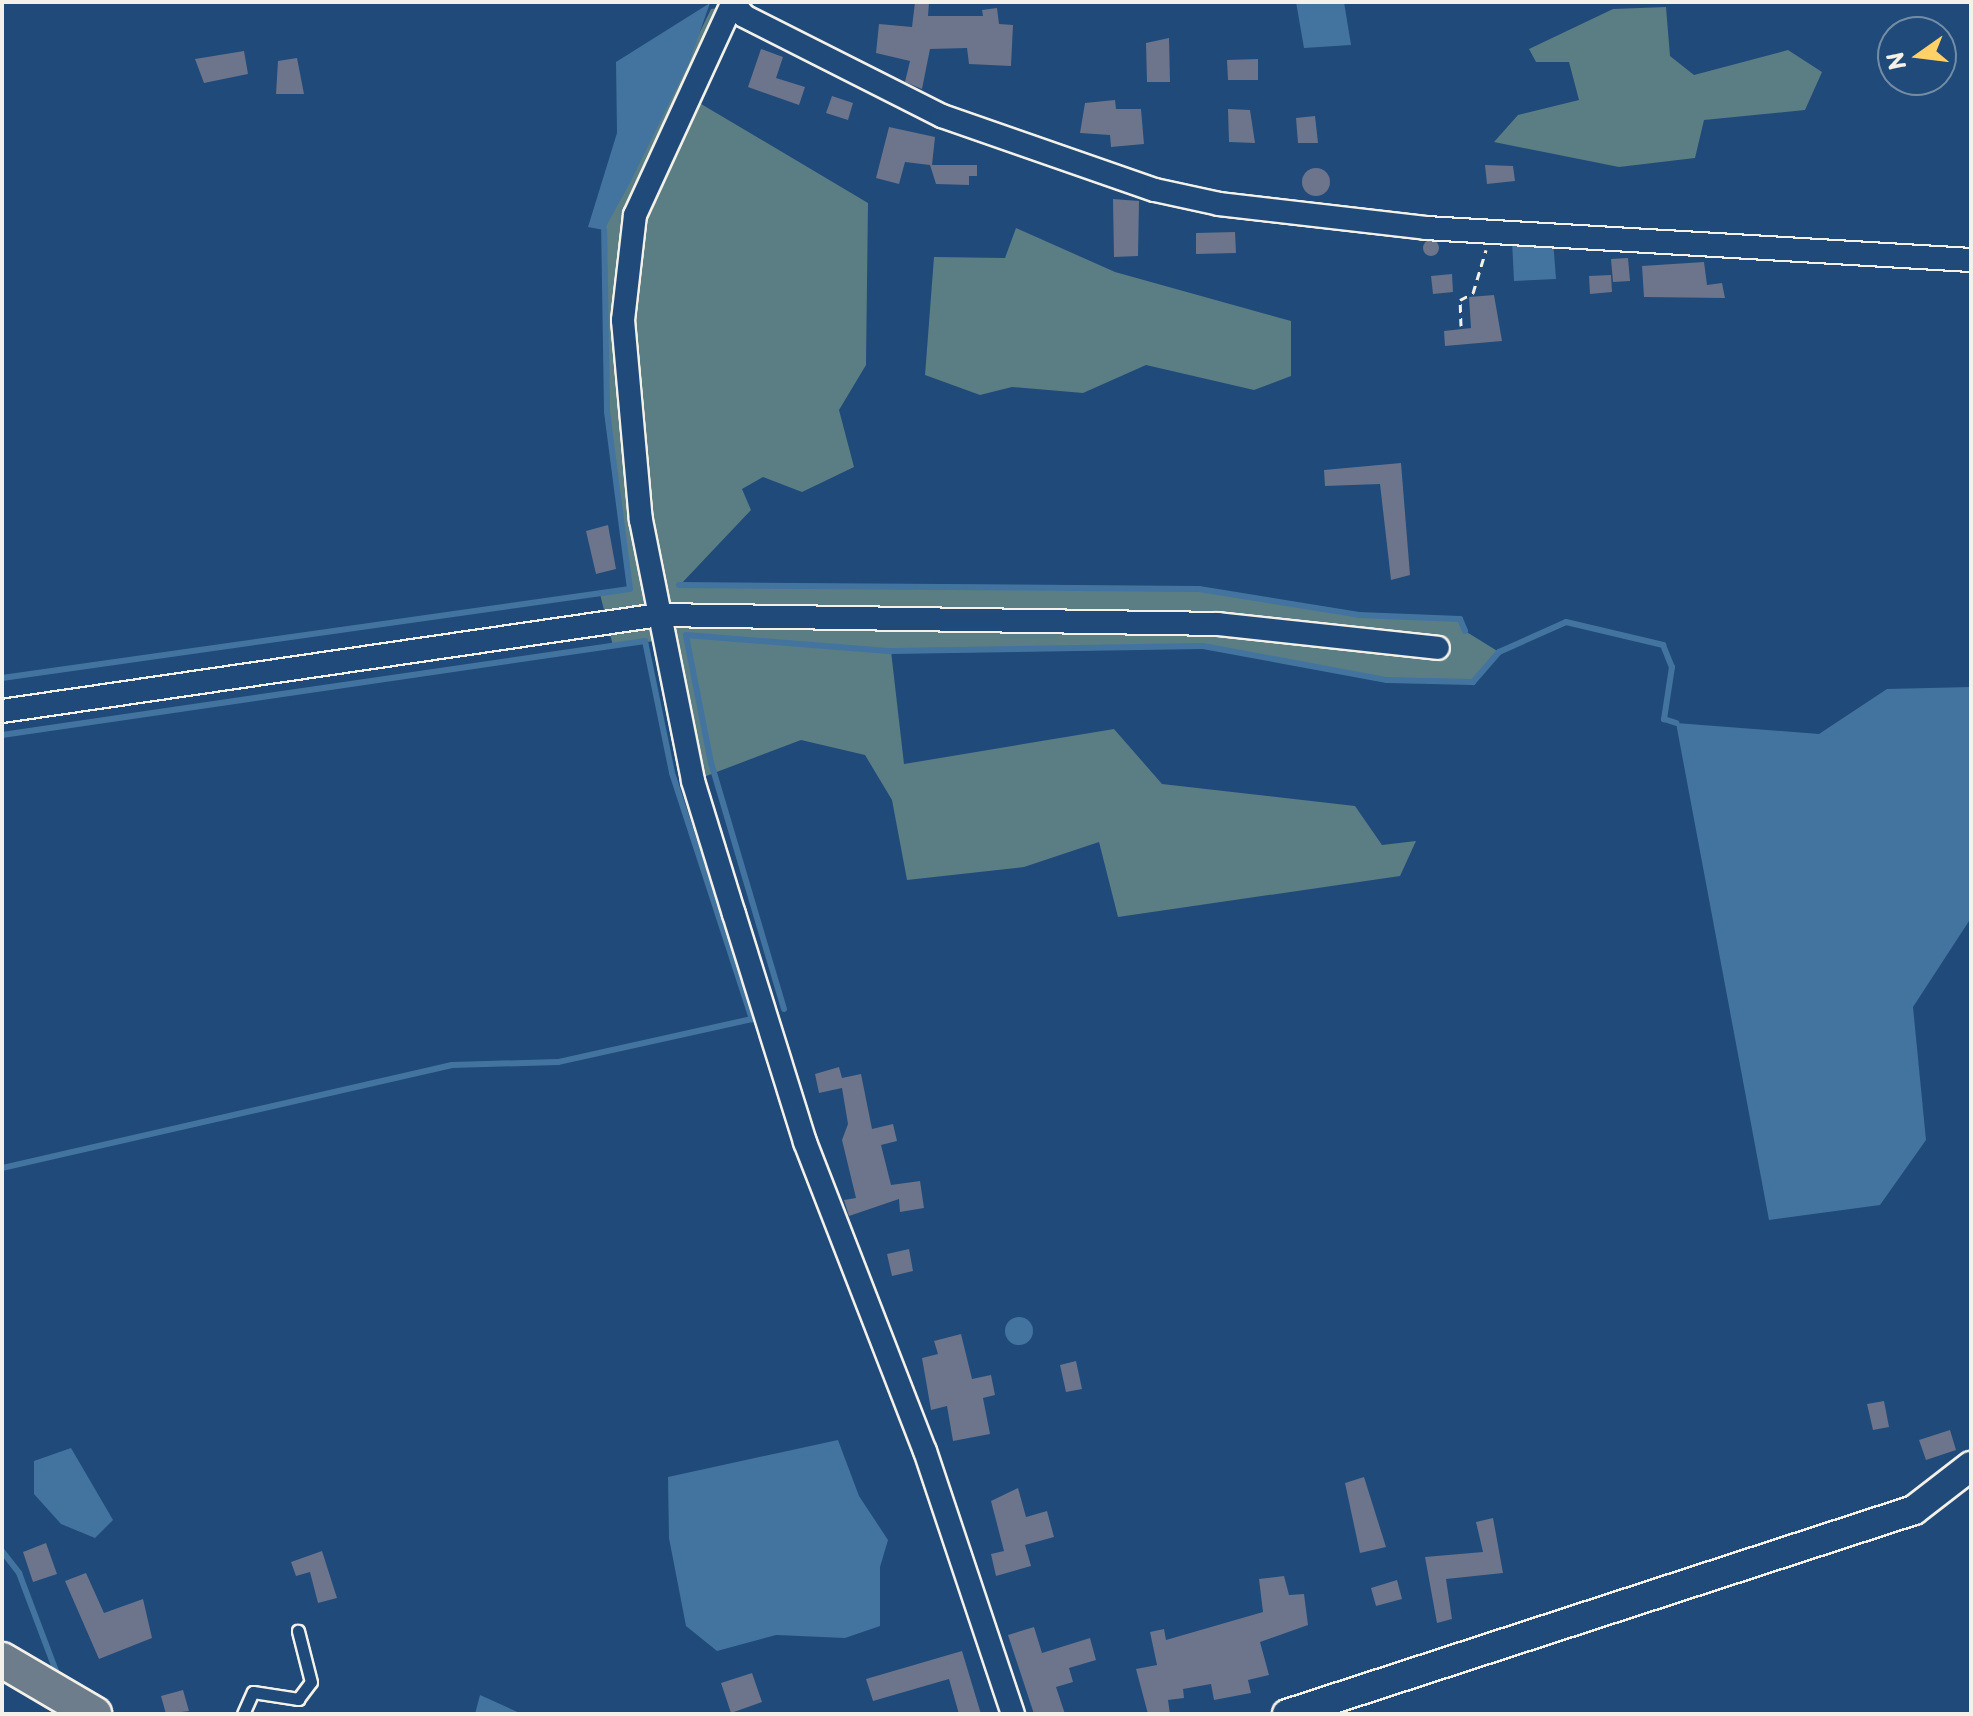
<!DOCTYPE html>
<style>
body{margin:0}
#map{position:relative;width:1973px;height:1716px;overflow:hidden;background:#1f4a7a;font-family:"Playpen Sans",sans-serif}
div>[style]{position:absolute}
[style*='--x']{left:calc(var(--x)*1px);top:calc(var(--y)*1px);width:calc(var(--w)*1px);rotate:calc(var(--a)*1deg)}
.green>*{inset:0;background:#5a7e83}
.water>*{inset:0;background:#4374a0}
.round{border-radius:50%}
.stream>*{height:6px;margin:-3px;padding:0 3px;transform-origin:3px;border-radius:3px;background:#4374a0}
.building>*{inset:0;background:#6c758b}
.path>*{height:3px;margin-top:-1.5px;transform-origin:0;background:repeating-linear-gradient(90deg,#f4f1e8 0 8px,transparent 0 14px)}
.roads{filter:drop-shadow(2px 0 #f4f1e8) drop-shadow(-2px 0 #f4f1e8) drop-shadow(0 2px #f4f1e8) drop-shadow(0 -2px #f4f1e8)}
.service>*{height:11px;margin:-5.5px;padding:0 5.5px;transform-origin:5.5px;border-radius:5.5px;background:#1f4a7a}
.minor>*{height:22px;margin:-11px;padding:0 11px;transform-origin:11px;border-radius:11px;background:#1f4a7a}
.tertiary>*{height:28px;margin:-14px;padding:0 14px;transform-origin:14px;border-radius:14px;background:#1f4a7a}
.primary>*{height:34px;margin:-17px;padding:0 17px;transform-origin:17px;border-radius:17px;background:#6d7d8c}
span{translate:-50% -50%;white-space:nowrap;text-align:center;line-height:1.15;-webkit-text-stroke:6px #1f4a7a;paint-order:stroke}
.frame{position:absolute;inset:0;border:4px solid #f4f1e8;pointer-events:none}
.north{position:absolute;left:1877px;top:16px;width:80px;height:80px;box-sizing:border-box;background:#1f4a7a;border:2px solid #748da6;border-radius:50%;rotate:256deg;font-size:22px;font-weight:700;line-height:32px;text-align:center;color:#f4f1e8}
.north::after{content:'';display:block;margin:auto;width:28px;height:36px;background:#ffd166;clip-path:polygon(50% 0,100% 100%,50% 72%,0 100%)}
</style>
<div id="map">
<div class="green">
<i style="clip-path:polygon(731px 6px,691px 98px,868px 203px,866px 365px,839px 410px,854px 467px,802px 492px,763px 477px,742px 489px,751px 510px,680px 585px,1199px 589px,1359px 615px,1460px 619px,1465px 631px,1499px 652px,1473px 682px,1387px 680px,1203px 646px,891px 651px,904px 764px,1114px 729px,1162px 784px,1355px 806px,1382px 845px,1416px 841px,1400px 876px,1118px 917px,1099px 842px,1024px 867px,907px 880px,892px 800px,865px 755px,801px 740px,693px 781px,664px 640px,613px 646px,600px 594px,630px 589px,607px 411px,604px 230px,711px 9px)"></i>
<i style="clip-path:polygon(1666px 7px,1670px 56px,1694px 75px,1788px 50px,1822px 72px,1805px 110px,1704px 120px,1695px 158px,1619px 167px,1494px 142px,1518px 115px,1579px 100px,1569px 62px,1536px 62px,1529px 49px,1613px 9px)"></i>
<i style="clip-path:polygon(1016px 228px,1115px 272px,1291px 321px,1291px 376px,1254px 390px,1146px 365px,1083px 393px,1012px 387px,980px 395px,925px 375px,934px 257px,1005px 258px)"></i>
</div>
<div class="water">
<i style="clip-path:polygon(1296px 2px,1344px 2px,1351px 45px,1304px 48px)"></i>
<i style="clip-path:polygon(710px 3px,689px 63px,630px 183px,604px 230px,588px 227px,617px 133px,616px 62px)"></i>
<i style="clip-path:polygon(1553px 240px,1556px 279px,1514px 281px,1512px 241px)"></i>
<i style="clip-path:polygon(1971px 687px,1971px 918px,1913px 1007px,1926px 1140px,1880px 1205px,1769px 1220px,1676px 723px,1819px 734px,1887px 689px)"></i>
<i class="round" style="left:1005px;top:1317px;width:28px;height:28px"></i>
<i style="clip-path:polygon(838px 1440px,859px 1496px,888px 1540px,880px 1567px,880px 1626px,845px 1638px,776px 1635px,717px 1651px,686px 1626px,669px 1538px,668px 1477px)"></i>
<i style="clip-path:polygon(71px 1448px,113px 1520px,95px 1538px,61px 1524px,34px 1494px,34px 1461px)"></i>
<i style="clip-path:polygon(480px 1695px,522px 1714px,475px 1714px)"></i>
</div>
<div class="stream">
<i style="--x:679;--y:585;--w:520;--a:0.44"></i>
<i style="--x:1199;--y:589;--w:162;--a:9.2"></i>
<i style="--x:1359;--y:615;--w:101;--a:2.3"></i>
<i style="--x:1460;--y:619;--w:13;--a:67"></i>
<i style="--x:2;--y:678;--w:634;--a:-8.07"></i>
<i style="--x:630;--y:589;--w:179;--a:-97.4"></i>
<i style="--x:607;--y:411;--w:181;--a:-90.9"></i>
<i style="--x:2;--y:735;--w:650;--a:-8.32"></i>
<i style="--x:645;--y:641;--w:135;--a:78.4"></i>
<i style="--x:672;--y:773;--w:259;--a:72"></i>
<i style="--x:752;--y:1019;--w:199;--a:167.5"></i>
<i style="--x:558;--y:1062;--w:106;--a:178.4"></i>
<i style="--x:452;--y:1065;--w:462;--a:167.1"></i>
<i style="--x:784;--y:1009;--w:257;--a:-106.5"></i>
<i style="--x:711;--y:763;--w:130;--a:-101.1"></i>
<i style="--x:686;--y:635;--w:206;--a:4.5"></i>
<i style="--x:891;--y:651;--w:312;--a:-0.9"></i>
<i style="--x:1203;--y:646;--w:187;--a:10.5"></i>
<i style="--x:1387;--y:680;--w:86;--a:1.3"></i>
<i style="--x:1473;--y:682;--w:40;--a:-49"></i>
<i style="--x:1499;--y:652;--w:73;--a:-24.1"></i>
<i style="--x:1566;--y:622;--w:100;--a:13.3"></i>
<i style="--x:1663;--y:645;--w:24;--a:68"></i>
<i style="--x:1672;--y:667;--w:53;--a:98.7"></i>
<i style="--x:1664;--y:719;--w:13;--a:18"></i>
<i style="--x:2;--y:1551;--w:28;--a:52"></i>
<i style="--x:19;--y:1573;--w:113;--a:69.3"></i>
</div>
<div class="building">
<i style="clip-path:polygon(915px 2px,929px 2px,928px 16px,983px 16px,982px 10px,997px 8px,999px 24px,1013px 25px,1011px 66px,969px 64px,967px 48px,930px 49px,922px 89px,905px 82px,910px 61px,876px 53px,879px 24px,912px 27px)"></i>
<i style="clip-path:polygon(1169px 38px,1170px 82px,1147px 82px,1146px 43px)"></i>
<i style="clip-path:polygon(761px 49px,783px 57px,776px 78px,805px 87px,799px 105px,748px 87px)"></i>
<i style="clip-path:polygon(244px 51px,248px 74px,204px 83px,195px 59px)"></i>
<i style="clip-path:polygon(297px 58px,304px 94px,276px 94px,278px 61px)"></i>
<i style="clip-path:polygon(1258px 59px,1258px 80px,1228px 80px,1227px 60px)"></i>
<i style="clip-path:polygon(832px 96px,853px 103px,848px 120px,826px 113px)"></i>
<i style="clip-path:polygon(1115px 100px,1116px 109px,1141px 109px,1144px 144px,1111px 147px,1110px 135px,1080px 133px,1085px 103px)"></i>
<i style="clip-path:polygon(1228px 109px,1250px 110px,1255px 143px,1229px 142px)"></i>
<i style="clip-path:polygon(1315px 116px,1318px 143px,1298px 143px,1296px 118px)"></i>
<i style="clip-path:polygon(889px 127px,935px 137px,932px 165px,977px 165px,977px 176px,969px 176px,969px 185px,936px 184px,930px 165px,905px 162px,899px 184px,876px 178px)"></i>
<i style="clip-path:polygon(1485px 165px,1513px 166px,1515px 181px,1487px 184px)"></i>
<i class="round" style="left:1302px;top:168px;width:28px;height:28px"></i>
<i style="clip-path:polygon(1113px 199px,1139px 201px,1138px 256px,1114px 257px)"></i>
<i style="clip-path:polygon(1235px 232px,1236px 253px,1196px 254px,1196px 233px)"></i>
<i class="round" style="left:1423px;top:240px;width:16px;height:16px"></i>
<i style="clip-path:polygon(1628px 258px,1630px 281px,1613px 282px,1611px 259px)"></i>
<i style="clip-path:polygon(1704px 262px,1707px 285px,1722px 283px,1725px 298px,1644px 297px,1642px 266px)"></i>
<i style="clip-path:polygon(1452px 274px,1453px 292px,1433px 294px,1431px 276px)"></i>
<i style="clip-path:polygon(1611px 275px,1612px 292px,1590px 294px,1589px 276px)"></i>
<i style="clip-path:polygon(1494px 295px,1502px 341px,1445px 346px,1444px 331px,1471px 328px,1469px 297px)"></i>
<i style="clip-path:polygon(1401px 463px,1410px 575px,1391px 580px,1380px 484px,1325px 486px,1324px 470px)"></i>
<i style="clip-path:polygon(608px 525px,616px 569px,596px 574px,586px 531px)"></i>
<i style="clip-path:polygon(839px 1067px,842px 1078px,861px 1074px,872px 1129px,893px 1124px,897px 1141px,881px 1145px,891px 1185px,920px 1181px,924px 1208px,900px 1212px,899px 1199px,849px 1216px,844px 1200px,856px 1198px,842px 1140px,848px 1124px,842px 1088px,819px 1093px,815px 1074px)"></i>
<i style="clip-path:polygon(909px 1249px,913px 1271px,892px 1276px,887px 1254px)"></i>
<i style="clip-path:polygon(961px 1334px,972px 1379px,991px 1375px,995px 1395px,983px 1398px,990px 1434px,953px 1441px,947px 1406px,931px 1410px,922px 1358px,938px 1354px,934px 1341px)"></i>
<i style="clip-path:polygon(1076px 1361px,1082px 1389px,1066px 1392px,1060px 1365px)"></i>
<i style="clip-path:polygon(1884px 1401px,1889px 1427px,1873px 1430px,1867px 1404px)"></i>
<i style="clip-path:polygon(1950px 1430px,1956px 1450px,1926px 1460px,1919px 1440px)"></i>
<i style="clip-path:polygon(1364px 1477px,1386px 1547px,1360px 1553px,1345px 1483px)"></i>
<i style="clip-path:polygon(1018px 1488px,1026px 1517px,1047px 1511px,1054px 1537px,1025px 1545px,1031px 1566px,996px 1576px,991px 1554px,1004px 1551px,991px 1501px)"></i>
<i style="clip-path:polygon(1493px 1518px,1503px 1573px,1446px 1579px,1452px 1619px,1437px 1623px,1425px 1557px,1483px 1552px,1476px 1522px)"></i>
<i style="clip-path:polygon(46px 1543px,57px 1574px,33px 1582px,23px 1552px)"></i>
<i style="clip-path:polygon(322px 1551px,337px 1598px,318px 1603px,310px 1572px,296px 1576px,291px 1562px)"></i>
<i style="clip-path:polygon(86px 1573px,104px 1613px,143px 1599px,152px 1638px,99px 1659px,65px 1581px)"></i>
<i style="clip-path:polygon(1284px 1576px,1289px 1595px,1304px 1594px,1308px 1625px,1260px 1642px,1269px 1675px,1248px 1680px,1251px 1693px,1214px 1700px,1211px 1684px,1183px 1689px,1184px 1698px,1168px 1700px,1170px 1714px,1148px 1714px,1136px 1669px,1157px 1665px,1150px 1632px,1164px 1629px,1166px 1640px,1263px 1612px,1259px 1579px)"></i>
<i style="clip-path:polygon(1397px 1580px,1402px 1599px,1376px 1606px,1371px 1588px)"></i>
<i style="clip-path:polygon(1034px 1627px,1042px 1653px,1090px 1638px,1096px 1660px,1069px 1668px,1073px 1682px,1056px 1687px,1065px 1714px,1034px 1714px,1008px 1635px)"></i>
<i style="clip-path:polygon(962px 1651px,981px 1714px,959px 1714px,949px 1679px,873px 1701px,866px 1679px)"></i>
<i style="clip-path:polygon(752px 1673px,762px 1702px,731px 1713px,721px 1683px)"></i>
<i style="clip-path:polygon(183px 1690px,189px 1711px,166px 1714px,161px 1696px)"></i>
</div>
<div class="path">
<i style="--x:1461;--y:326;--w:26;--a:-92"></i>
<i style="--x:1460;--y:300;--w:15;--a:-28"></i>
<i style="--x:1473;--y:293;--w:45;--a:-73.2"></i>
</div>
<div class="roads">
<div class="service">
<i style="--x:243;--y:1714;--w:24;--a:-66"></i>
<i style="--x:253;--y:1692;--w:46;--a:8.8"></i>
<i style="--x:298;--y:1699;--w:21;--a:-53"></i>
<i style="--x:311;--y:1682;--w:53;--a:-104.3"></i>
</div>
<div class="minor">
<i style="--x:732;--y:2;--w:18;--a:49"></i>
<i style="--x:744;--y:16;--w:222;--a:26.8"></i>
<i style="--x:942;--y:116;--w:225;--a:19.2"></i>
<i style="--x:1155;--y:190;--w:66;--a:12.3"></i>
<i style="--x:1219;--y:204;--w:208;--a:6.6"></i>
<i style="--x:1426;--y:228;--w:546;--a:3.36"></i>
<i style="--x:733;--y:2;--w:234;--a:114.7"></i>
<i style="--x:635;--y:215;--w:106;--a:96.5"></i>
<i style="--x:623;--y:320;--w:201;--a:84.9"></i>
<i style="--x:641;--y:520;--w:266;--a:78.7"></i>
<i style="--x:693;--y:781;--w:139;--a:72.9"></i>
<i style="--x:734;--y:914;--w:239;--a:72.7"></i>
<i style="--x:805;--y:1142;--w:331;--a:68.8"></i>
<i style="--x:925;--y:1451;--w:277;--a:71.5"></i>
<i style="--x:2;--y:711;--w:664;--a:-8.31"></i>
<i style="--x:659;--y:615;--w:559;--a:0.92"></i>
<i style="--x:1218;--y:624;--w:221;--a:6.2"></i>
</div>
<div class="tertiary">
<i style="--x:1287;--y:1714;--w:659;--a:-18.02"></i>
<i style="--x:1914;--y:1510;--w:72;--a:-37.7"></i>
</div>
<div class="primary">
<i style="--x:2;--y:1660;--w:107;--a:30.4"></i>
</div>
</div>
<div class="frame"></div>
<div class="north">N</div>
</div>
